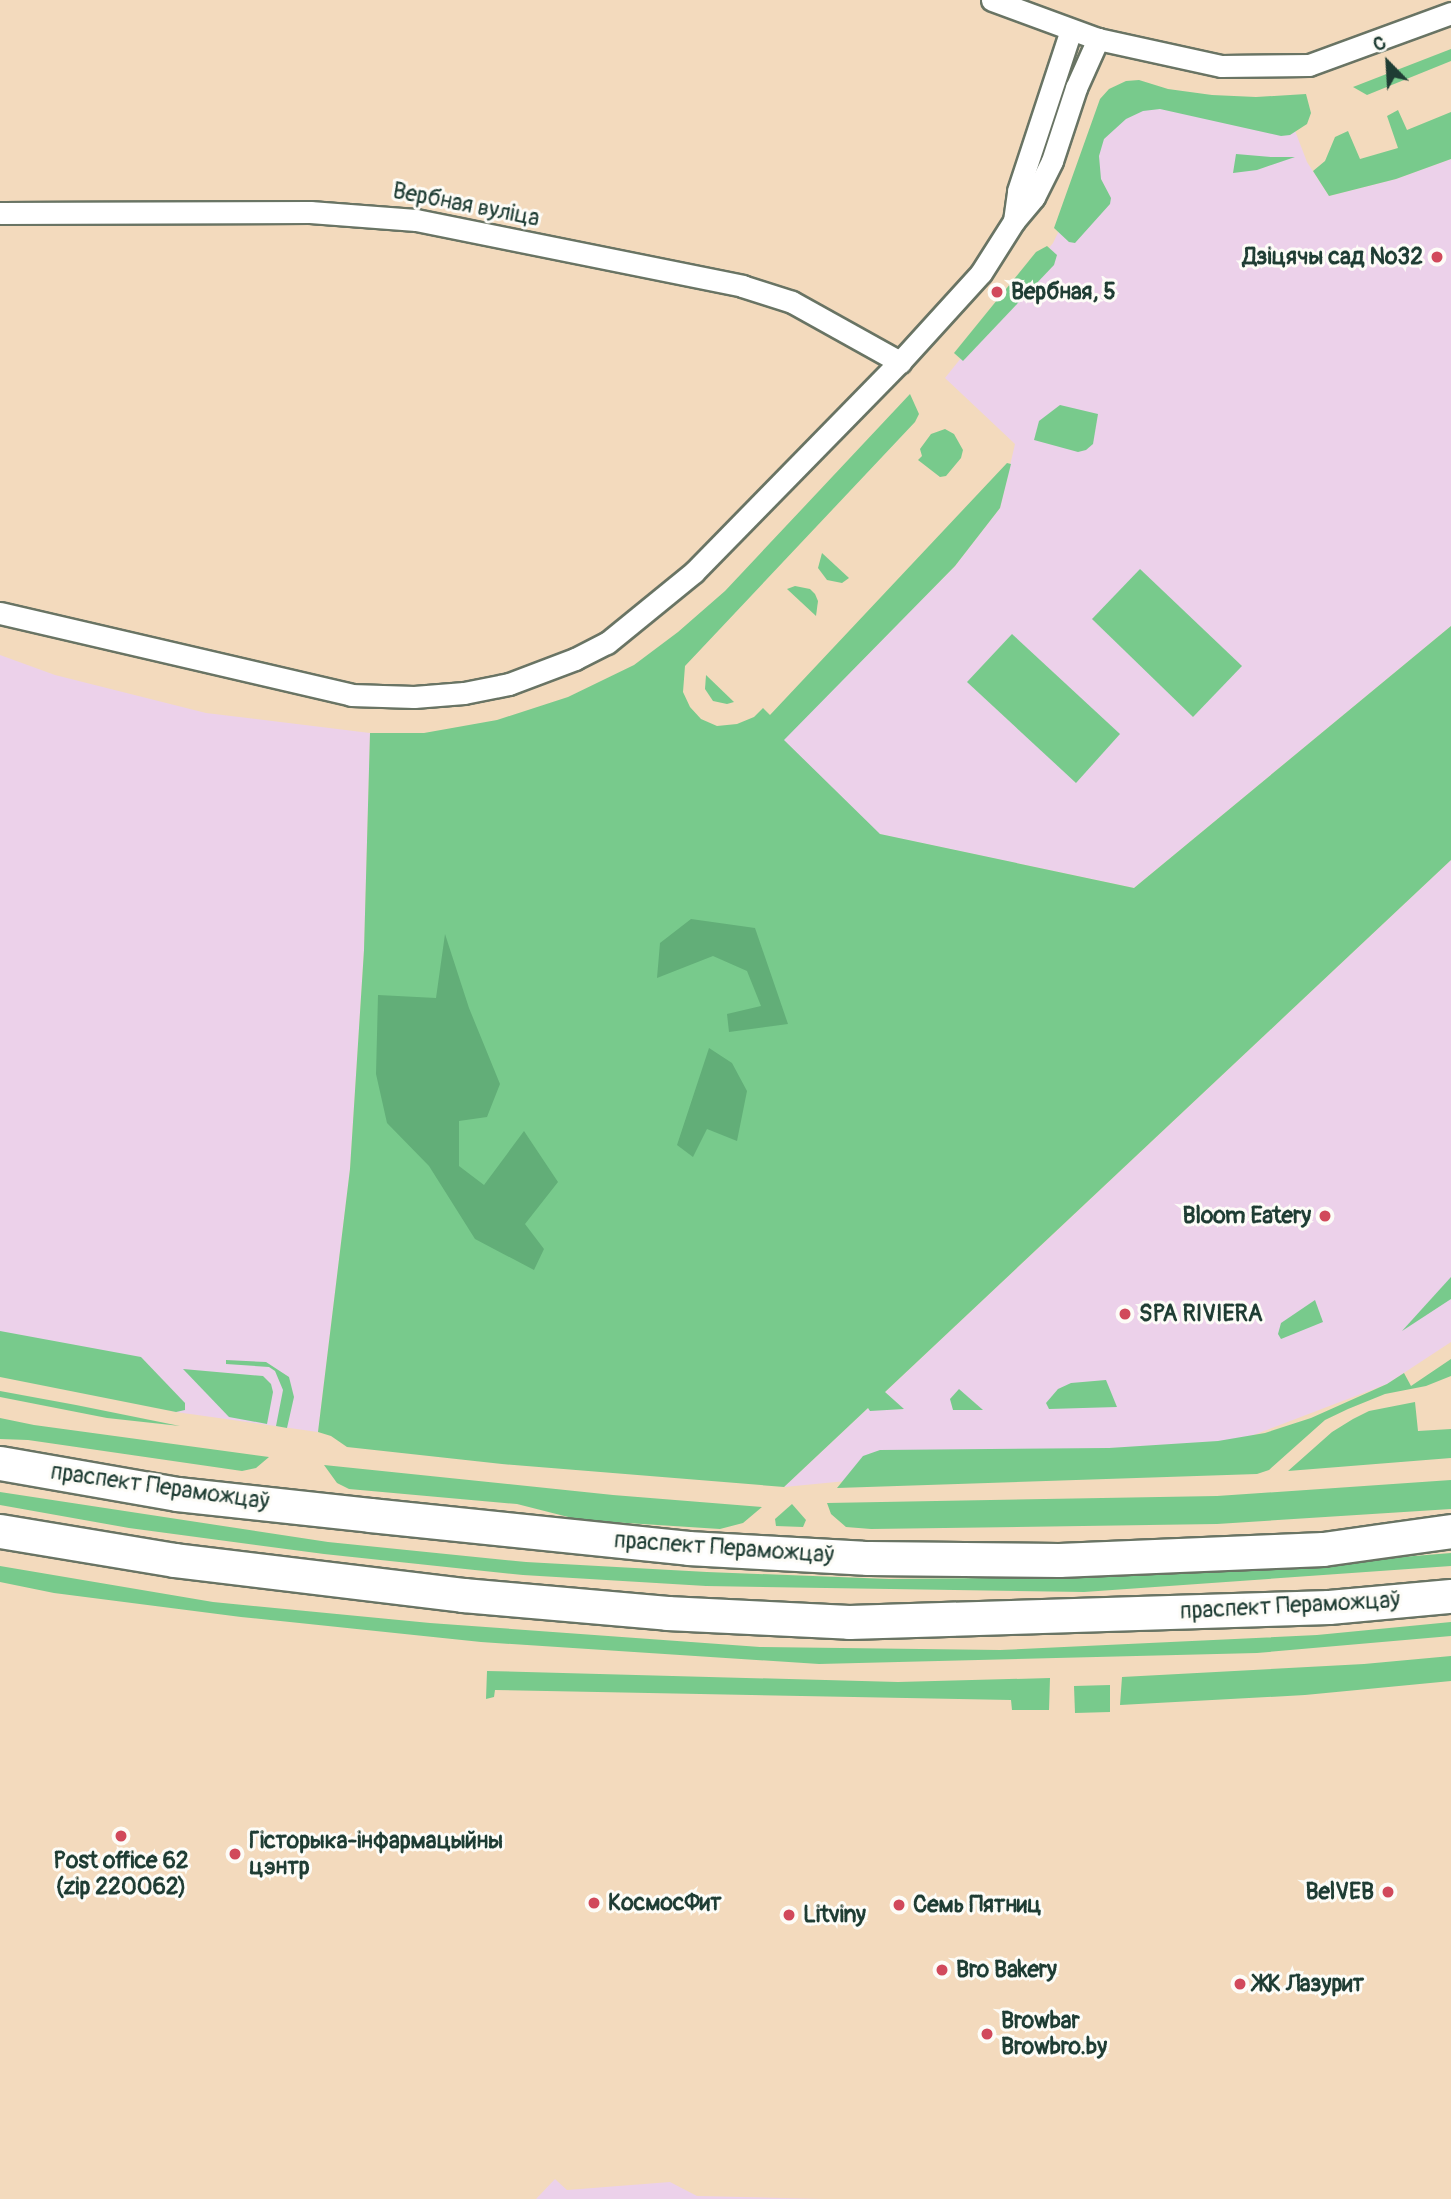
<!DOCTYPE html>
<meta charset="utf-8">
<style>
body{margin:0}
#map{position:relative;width:1451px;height:2199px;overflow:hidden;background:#f3dabd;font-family:Pangolin,sans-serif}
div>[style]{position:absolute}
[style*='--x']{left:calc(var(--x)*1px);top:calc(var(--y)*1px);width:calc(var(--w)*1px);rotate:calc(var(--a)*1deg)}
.built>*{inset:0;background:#ecd1ea}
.green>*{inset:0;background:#78ca8c}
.forest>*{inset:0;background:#62ae78}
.roads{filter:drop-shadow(2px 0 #697464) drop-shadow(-2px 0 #697464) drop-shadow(0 2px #697464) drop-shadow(0 -2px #697464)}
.minor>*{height:21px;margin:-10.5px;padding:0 10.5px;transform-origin:10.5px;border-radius:10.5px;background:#fff}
.primary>*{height:33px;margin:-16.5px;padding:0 16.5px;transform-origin:16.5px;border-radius:16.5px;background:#fff}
.dots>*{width:19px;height:19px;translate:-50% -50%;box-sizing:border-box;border:4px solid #fdfcf7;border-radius:50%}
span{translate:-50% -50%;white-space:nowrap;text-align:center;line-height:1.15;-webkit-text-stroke:6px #fdfcf7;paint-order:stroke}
.street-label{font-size:23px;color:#1f3d34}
.poi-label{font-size:23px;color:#1f3d34;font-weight:700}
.right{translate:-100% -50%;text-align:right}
.left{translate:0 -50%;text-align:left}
.north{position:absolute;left:1353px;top:28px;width:70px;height:70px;-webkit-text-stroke:5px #fdfcf7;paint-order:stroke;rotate:336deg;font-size:19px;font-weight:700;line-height:28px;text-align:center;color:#1f3d34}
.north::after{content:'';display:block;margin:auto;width:24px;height:32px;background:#1f3d34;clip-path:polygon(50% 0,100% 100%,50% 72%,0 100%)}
</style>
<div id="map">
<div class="built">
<i style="clip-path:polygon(1158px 95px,1284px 102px,1307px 162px,1329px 196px,1396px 179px,1451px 159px,1451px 626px,1134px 888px,879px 834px,783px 740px,955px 566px,1000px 508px,1015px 444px,945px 378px,1053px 243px,1083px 182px,1101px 128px)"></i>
<i style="clip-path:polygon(0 655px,55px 675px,206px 713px,370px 733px,364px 950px,350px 1169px,318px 1432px,176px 1412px,0 1369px)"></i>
<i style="clip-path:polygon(1451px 860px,1451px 1342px,1387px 1384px,1230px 1444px,784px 1487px)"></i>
<i style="clip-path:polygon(555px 2179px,567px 2190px,670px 2182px,697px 2196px,824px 2199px,536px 2199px)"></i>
</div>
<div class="green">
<i style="clip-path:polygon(1451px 49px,1451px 61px,1367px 95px,1353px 87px)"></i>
<i style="clip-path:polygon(1139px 80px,1168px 89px,1212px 95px,1256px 97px,1306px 94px,1311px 113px,1307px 124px,1290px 135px,1281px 136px,1160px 109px,1143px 111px,1126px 119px,1104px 139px,1099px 156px,1101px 179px,1111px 198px,1110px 204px,1075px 243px,1069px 242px,1054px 228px,1100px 99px,1109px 89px,1126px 81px)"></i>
<i style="clip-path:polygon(1398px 110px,1407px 130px,1451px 112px,1451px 159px,1396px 179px,1329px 196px,1313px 171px,1325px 161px,1335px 137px,1348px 131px,1360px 159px,1398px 148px,1387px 116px)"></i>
<i style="clip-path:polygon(1236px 154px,1271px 157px,1295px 157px,1257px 170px,1233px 173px)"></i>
<i style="clip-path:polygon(1047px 246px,1057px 255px,1054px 265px,963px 361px,954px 353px,1036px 252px)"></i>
<i style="clip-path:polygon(910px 394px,919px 414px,915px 422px,685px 666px,683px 692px,690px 707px,701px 719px,717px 726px,737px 724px,754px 717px,763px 708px,770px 715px,1007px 463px,1011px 464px,1000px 508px,955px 566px,784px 740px,880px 834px,1134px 888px,1451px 626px,1451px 860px,885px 1392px,904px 1409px,870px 1411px,868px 1408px,784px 1487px,502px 1464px,347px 1447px,331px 1436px,318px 1432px,350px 1169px,364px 950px,370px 733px,424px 733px,497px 720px,568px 697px,634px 665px,678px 632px,725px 591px)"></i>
<i style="clip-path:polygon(1060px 405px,1098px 414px,1093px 444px,1086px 450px,1078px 452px,1034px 440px,1039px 421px)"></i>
<i style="clip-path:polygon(945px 429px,954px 434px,963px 450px,961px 458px,946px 476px,940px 477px,918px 460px,922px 456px,920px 449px,931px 434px)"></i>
<i style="clip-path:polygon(822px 553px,849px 578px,842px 583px,827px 580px,818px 568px)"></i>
<i style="clip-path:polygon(1140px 569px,1242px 666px,1193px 717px,1092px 619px)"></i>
<i style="clip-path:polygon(795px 586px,810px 589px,815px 594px,818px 601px,816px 616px,787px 589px)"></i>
<i style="clip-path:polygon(1012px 634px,1120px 734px,1076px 783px,967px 682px)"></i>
<i style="clip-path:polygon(706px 675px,734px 702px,727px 704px,713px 701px,705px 689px)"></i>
<i style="clip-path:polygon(1451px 1277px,1451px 1299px,1402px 1331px,1421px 1310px)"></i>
<i style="clip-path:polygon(1315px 1300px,1323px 1322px,1281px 1339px,1278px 1334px,1281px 1323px)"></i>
<i style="clip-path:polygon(0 1331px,141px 1357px,185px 1403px,185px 1410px,176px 1412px,0 1377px)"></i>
<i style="clip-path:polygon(1451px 1359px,1451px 1376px,1426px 1386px,1385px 1394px,1348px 1409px,1325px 1420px,1269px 1470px,1257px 1474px,837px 1488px,863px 1456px,880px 1450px,1109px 1448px,1218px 1441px,1265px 1433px,1311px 1418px,1387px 1384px,1404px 1373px,1411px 1386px)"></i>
<i style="clip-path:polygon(226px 1360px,266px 1362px,289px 1377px,294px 1397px,287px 1428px,276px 1426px,283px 1390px,275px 1371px,269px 1367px,226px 1364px)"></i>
<i style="clip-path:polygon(183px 1369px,263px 1376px,271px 1384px,273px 1392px,267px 1424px,229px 1417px)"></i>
<i style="clip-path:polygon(1106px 1380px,1117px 1407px,1049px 1409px,1046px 1403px,1058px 1389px,1071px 1383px)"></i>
<i style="clip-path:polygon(959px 1389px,983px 1410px,953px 1410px,950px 1399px)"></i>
<i style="clip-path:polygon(0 1391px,76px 1405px,180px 1426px,107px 1418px,0 1397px)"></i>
<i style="clip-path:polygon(1415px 1402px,1418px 1431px,1451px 1429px,1451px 1458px,1288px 1471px,1332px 1432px,1353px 1419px,1369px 1411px)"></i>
<i style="clip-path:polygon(0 1418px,34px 1425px,269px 1457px,256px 1468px,242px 1471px,28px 1440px,0 1439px)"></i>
<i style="clip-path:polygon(324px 1465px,613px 1495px,762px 1507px,743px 1523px,720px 1529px,580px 1520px,517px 1504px,349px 1489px,337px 1483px)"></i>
<i style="clip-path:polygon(1451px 1480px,1451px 1509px,1217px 1524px,871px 1529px,846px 1527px,831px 1514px,827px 1503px,1217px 1496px)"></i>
<i style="clip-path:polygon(0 1492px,328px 1542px,526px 1562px,707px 1572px,889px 1579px,1086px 1577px,1255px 1569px,1451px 1553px,1451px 1566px,1084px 1592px,706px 1586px,523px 1575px,324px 1554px,129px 1528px,0 1505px)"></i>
<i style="clip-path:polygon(792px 1504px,806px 1520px,803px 1527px,776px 1526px,775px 1519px)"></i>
<i style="clip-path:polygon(0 1566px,213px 1602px,430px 1623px,760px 1647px,1000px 1650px,1317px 1635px,1451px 1622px,1451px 1636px,1257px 1653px,819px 1664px,481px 1642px,241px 1617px,54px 1593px,0 1582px)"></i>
<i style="clip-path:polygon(1451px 1656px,1451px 1681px,1305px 1695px,1120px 1705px,1122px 1677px,1364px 1664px)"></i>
<i style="clip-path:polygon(487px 1671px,898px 1682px,1050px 1678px,1049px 1710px,1012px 1710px,1011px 1700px,495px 1690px,494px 1697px,486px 1699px)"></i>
<i style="clip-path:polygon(1110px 1685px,1110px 1712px,1075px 1713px,1074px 1686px)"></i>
</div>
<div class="forest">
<i style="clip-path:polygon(691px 919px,755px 928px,788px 1024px,729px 1032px,727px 1014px,761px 1006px,747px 971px,713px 956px,657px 978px,660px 943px)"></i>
<i style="clip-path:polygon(445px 934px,469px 1008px,500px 1084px,487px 1117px,459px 1121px,459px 1166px,484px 1185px,524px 1131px,558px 1182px,525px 1224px,544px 1249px,534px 1270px,475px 1239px,429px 1166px,387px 1123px,376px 1074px,378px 995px,436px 998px)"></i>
<i style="clip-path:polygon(709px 1048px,732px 1063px,747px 1091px,737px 1141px,707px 1129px,693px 1157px,677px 1145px)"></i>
</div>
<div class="roads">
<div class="minor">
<i style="--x:992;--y:0;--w:113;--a:20.2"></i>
<i style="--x:1098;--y:39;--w:126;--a:12.4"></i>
<i style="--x:1221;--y:66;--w:88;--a:-0.7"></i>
<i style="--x:1309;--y:65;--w:151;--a:-20.1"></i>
<i style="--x:0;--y:213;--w:310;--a:-0.2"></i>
<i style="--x:310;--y:212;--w:106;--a:4.3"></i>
<i style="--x:416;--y:220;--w:333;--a:11.4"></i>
<i style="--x:742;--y:286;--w:52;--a:17.7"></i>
<i style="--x:792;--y:302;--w:124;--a:29.1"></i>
<i style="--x:1014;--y:221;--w:30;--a:-82"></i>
<i style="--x:1018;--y:191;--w:169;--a:-71.8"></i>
<i style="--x:0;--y:613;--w:360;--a:13.1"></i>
<i style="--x:351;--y:695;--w:63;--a:1.8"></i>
<i style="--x:414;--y:697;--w:50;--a:-4.6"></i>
<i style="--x:464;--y:693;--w:46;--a:-11.3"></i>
<i style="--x:509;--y:684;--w:71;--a:-20.7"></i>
<i style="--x:575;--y:659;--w:36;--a:-27"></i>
<i style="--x:607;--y:643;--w:112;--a:-39.2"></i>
<i style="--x:694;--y:572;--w:294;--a:-45.6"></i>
<i style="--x:900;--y:362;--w:120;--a:-47.7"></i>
<i style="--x:981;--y:273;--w:62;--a:-57.6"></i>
<i style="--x:1014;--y:221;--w:31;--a:-50"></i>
<i style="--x:1034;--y:197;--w:40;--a:-63.4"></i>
<i style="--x:1052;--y:161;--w:77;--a:-71.8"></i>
<i style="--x:1076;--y:88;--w:54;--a:-65.8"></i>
</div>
<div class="primary">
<i style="--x:0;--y:1463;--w:180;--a:9.9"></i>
<i style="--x:177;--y:1494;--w:194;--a:6.2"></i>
<i style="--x:370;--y:1515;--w:320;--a:5.9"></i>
<i style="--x:688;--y:1548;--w:181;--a:3.2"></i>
<i style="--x:869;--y:1558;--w:190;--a:0.6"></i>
<i style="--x:1059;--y:1560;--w:264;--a:-2.4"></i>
<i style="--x:1323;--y:1549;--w:129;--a:-8"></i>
<i style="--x:0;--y:1531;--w:177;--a:9.4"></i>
<i style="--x:175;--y:1560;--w:290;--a:6.9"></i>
<i style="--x:463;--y:1595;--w:205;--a:5"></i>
<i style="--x:667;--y:1613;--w:182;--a:2.8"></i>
<i style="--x:849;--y:1622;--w:480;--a:-1.8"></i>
<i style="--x:1329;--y:1607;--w:122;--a:-5.2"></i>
</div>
</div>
<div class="dots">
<i style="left:1437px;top:257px;background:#d1495b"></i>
<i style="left:997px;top:292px;background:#d1495b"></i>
<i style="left:1325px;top:1216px;background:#d1495b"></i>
<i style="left:1125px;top:1314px;background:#d1495b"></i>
<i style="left:121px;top:1836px;background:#d1495b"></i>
<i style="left:235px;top:1854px;background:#d1495b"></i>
<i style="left:1388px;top:1892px;background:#d1495b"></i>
<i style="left:594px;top:1903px;background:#d1495b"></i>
<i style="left:899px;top:1905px;background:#d1495b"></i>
<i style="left:789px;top:1915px;background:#d1495b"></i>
<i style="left:942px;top:1970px;background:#d1495b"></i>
<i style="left:1240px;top:1984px;background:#d1495b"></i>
<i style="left:987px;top:2034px;background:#d1495b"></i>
</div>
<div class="street-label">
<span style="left:466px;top:205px;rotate:11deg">Вербная вуліца</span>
<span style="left:160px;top:1487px;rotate:8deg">праспект Пераможцаў</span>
<span style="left:724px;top:1548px;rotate:4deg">праспект Пераможцаў</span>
<span style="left:1290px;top:1606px;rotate:-3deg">праспект Пераможцаў</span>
</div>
<div class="poi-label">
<span class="right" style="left:1423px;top:257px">Дзіцячы сад №32</span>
<span class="left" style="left:1011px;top:292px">Вербная, 5</span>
<span class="right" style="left:1311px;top:1216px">Bloom Eatery</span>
<span class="left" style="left:1139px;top:1314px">SPA RIVIERA</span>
<span class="left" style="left:249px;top:1854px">Гісторыка-інфармацыйны<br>цэнтр</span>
<span style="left:121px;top:1874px">Post office 62<br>(zip 220062)</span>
<span class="right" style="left:1374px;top:1892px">BelVEB</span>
<span class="left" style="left:608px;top:1903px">КосмосФит</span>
<span class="left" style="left:913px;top:1905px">Семь Пятниц</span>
<span class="left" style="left:803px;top:1915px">Litviny</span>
<span class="left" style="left:956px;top:1970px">Bro Bakery</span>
<span class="left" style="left:1254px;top:1984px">ЖК Лазурит</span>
<span class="left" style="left:1001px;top:2034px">Browbar<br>Browbro.by</span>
</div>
<div class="north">С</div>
</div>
